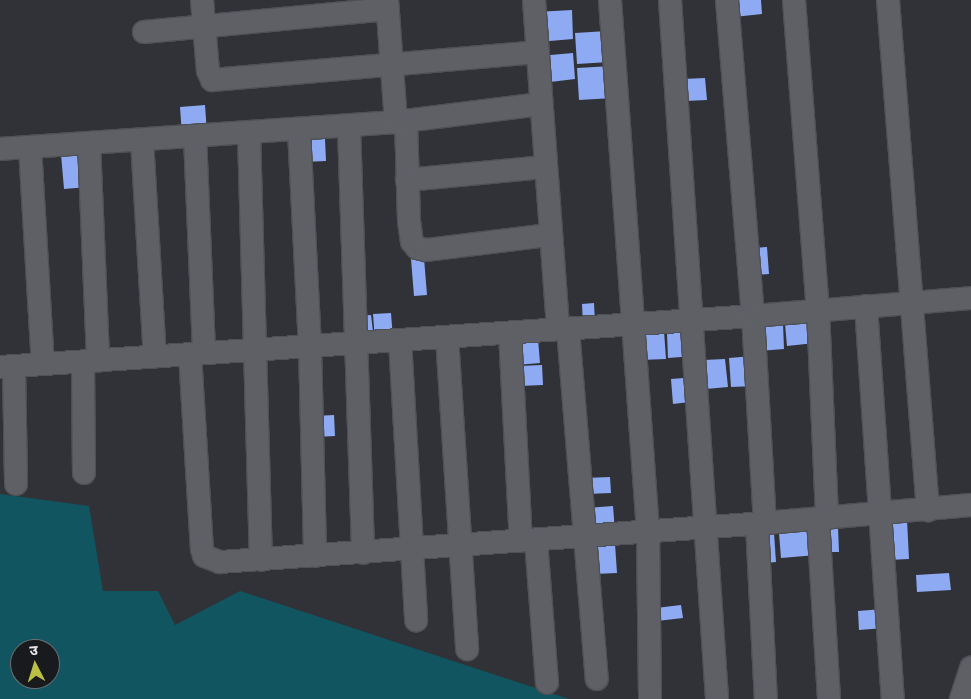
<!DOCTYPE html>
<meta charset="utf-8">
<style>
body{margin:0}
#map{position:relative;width:971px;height:699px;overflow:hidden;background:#303238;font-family:Quicksand,"Noto Sans Devanagari",sans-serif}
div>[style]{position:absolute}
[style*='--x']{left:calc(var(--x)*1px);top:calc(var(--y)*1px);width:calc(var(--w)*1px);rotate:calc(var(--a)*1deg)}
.water>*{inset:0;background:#105560}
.building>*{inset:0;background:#8eaaf3}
.roads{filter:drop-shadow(1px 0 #4f5055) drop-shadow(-1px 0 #4f5055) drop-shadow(0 1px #4f5055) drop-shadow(0 -1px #4f5055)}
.minor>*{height:22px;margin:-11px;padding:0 11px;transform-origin:11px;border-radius:11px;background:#5e6066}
span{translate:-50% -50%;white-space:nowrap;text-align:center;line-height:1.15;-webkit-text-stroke:5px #191a1d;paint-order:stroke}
.north{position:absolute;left:10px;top:639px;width:50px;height:50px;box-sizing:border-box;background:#191a1d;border:1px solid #6d6e71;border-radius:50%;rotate:355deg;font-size:14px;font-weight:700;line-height:20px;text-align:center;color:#eaebef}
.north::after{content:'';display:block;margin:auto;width:18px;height:22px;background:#bbc044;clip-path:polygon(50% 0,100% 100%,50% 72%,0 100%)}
</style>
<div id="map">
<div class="water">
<i style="clip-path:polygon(evenodd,0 494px,89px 506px,103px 591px,158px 591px,175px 625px,240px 591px,569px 699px,0 699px,0 494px,20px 649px,50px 649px,50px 679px,20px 679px,20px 649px)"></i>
</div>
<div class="building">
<i style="clip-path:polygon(733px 0,761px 0,762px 14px,734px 17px)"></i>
<i style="clip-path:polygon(572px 10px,573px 39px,538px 42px,536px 12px)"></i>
<i style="clip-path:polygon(607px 31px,609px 62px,577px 64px,575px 33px)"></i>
<i style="clip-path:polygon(573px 53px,575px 79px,542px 83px,539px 56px)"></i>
<i style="clip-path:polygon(612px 66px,613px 98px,579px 100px,577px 68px)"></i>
<i style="clip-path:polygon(705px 78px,707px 100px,685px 101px,683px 79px)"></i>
<i style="clip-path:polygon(205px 105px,207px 133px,182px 135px,180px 107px)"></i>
<i style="clip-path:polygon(325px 139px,326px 161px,303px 162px,302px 140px)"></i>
<i style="clip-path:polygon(85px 152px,88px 187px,64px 189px,61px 154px)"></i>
<i style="clip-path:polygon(767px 247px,769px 274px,753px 275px,751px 248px)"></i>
<i style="clip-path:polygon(424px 258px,427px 295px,414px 296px,411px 259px)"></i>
<i style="clip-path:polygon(594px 303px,595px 323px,583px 324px,582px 304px)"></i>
<i style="clip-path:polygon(391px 313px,393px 339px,375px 341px,373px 314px)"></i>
<i style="clip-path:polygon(371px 315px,374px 340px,360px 342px,358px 316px)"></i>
<i style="clip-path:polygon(814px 321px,815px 343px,787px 346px,785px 324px)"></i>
<i style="clip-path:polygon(783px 324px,784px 349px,760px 351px,758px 325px)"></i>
<i style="clip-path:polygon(664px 331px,666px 359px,640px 360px,638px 333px)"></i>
<i style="clip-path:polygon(693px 332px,694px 356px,668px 358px,667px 333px)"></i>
<i style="clip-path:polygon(538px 339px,540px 363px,516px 365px,514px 341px)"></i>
<i style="clip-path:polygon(753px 356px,755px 386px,731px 387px,729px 358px)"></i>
<i style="clip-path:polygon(725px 359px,728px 387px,706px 389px,704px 360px)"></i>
<i style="clip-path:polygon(542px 365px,543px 385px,519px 386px,519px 366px)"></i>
<i style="clip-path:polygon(696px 377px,698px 401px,673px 404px,671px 379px)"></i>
<i style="clip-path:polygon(334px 415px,335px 436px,316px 437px,315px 416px)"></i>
<i style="clip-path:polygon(610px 477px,611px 493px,586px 494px,585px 478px)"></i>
<i style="clip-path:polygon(613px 506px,615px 532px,589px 534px,587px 508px)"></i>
<i style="clip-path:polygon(907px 520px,909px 559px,888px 560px,887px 521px)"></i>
<i style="clip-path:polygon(838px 528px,839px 552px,828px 552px,826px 529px)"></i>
<i style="clip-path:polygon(815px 530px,817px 555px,781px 558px,779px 533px)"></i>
<i style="clip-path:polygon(774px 533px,776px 562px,766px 563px,764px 534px)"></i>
<i style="clip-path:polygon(615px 544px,617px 573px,595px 574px,593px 546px)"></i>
<i style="clip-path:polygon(949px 573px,951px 590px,917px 592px,916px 575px)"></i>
<i style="clip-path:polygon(681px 605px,683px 618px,657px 621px,656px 608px)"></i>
<i style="clip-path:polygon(883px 609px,884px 628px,859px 630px,858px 611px)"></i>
</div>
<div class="roads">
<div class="minor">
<i style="--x:202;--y:0;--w:71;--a:85.2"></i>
<i style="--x:208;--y:71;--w:10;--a:66"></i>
<i style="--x:212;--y:80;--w:326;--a:-4.9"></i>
<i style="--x:534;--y:0;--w:330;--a:85.8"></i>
<i style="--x:610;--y:0;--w:533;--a:85.91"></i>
<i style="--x:648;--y:532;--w:167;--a:89.3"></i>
<i style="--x:670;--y:0;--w:701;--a:86.15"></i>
<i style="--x:727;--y:0;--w:317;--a:85.3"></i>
<i style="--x:753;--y:316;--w:207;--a:86.7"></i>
<i style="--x:794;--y:0;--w:311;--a:85.6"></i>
<i style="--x:818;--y:310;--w:208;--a:87.5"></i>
<i style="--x:888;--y:0;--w:512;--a:85.52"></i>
<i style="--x:144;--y:32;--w:245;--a:-5.4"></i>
<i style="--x:406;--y:120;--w:101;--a:88.3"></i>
<i style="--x:409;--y:221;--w:21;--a:82"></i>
<i style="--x:412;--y:242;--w:8;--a:50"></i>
<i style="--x:417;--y:248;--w:9;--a:13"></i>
<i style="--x:426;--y:250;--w:124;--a:-7"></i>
<i style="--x:396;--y:122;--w:145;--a:-7.1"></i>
<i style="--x:349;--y:127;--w:426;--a:88.1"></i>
<i style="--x:299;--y:130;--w:216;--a:87.1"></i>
<i style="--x:310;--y:346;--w:210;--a:88.6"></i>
<i style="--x:249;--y:133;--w:427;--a:88.4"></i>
<i style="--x:195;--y:136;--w:217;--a:87.6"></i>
<i style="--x:142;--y:140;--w:217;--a:86.6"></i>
<i style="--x:89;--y:143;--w:218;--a:87.6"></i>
<i style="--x:30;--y:147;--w:217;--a:86.6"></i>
<i style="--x:0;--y:149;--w:397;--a:-3.9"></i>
<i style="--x:396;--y:122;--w:122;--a:-94.2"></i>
<i style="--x:407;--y:180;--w:139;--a:-5.4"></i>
<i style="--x:866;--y:306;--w:394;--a:86.1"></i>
<i style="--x:568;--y:329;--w:351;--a:85.3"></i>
<i style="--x:510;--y:333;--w:208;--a:87"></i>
<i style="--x:447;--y:337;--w:313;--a:86.3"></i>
<i style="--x:400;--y:340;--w:281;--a:86.7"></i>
<i style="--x:190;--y:354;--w:195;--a:86.5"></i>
<i style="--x:202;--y:549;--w:7;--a:74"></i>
<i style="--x:204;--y:556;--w:17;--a:21"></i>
<i style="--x:220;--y:562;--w:546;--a:-4.09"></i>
<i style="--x:765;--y:523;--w:207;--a:-5"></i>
<i style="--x:83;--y:362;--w:111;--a:89.5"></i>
<i style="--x:14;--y:366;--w:118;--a:89"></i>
<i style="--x:0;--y:367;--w:755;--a:-3.87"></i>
<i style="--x:753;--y:316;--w:219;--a:-4.7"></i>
<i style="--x:818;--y:519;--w:180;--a:86.5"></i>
<i style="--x:757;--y:524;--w:175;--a:87.1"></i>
<i style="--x:536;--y:540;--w:143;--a:85.6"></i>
<i style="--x:961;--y:699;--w:33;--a:-72"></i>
</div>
</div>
<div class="north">उ</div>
</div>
